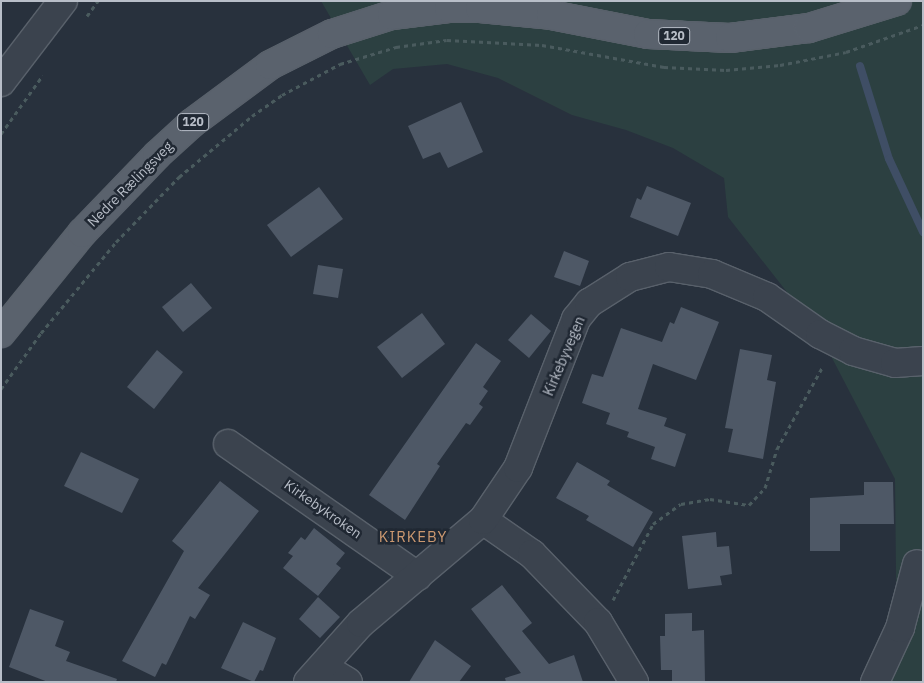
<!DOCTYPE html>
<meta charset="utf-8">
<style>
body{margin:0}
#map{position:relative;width:924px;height:683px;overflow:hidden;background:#28313d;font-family:"IBM Plex Sans",sans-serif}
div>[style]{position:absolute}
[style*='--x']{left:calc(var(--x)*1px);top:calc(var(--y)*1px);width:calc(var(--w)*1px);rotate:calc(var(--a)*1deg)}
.green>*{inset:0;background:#2c4041}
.stream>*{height:8px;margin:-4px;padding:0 4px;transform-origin:4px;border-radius:4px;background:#3f4e65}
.building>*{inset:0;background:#4e5866}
.path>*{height:3px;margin-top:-1.5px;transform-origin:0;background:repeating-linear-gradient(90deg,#4a5b5e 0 4px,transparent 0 8px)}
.roads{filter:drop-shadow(1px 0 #59616b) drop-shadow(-1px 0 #59616b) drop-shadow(0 1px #59616b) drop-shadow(0 -1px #59616b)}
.minor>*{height:28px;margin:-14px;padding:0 14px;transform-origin:14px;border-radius:14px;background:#3b434e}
.major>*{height:28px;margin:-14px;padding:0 14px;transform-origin:14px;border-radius:14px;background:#5a626d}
span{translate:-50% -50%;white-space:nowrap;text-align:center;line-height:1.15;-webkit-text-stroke:5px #202833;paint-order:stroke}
.shield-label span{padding:1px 4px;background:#202833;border:1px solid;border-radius:4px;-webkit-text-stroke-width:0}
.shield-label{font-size:12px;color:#b8bec8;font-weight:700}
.street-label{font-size:14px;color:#b8bec8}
.neighbourhood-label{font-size:15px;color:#cb9870;letter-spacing:1px}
.frame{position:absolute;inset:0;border:2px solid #b8bec8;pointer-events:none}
</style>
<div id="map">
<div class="green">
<i style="clip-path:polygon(321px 1px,923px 1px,923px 682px,887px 682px,897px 664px,895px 479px,819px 333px,728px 217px,724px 178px,673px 148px,626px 130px,572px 115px,498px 78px,447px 64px,393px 69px,370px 85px)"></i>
</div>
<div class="stream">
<i style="--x:860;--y:66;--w:97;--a:72.7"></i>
<i style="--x:889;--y:159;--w:81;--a:65"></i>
</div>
<div class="building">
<i style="clip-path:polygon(461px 102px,483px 152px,448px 168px,440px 152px,423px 159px,408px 126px)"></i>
<i style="clip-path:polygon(647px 186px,691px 203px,678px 236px,630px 217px,637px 198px,641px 200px)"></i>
<i style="clip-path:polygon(319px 187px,343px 219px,291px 257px,267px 225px)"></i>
<i style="clip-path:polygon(564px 251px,589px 261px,580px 286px,554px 277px)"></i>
<i style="clip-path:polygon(318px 265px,343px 269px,338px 298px,313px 294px)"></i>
<i style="clip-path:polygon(191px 283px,212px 308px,183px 332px,162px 307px)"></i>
<i style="clip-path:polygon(681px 307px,719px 322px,696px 380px,653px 364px,638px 409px,667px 418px,664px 426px,686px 434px,675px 467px,651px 459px,655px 447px,627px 437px,629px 432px,606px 424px,610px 413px,582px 403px,592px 374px,603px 377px,621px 328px,662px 342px,670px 322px,674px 324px)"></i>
<i style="clip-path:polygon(422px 313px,445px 344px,402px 378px,377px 347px)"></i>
<i style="clip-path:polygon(531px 314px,551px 331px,529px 358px,508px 340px)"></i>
<i style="clip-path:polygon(476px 343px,501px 361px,483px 387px,488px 391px,479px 404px,483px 407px,470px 425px,466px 423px,437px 464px,440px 466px,405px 520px,369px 495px)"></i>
<i style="clip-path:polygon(740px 349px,772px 355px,767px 380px,776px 382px,763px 459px,728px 452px,733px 429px,725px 428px)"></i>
<i style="clip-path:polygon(157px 350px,183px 372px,154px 409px,127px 387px)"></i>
<i style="clip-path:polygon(81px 452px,139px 479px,122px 513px,64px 486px)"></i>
<i style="clip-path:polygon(577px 462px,610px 481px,607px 485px,653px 512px,633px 547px,586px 520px,589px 516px,556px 498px)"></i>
<i style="clip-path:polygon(220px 481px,259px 511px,198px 588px,210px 595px,195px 619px,190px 616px,166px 665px,162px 663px,155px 677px,122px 661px,184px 551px,172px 541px)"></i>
<i style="clip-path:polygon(864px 482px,893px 482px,894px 524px,840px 524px,840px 551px,810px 551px,810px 498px,864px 495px)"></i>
<i style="clip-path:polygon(314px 528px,345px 553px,336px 564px,341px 568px,318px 596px,283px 568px,293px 556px,288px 553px,301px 537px,305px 540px)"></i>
<i style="clip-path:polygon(716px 532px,717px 547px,729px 546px,732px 574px,720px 576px,722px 585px,688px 589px,682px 536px)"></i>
<i style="clip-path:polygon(502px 585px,532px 623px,522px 631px,549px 664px,574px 655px,583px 682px,506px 682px,505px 678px,521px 673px,471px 609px)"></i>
<i style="clip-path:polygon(318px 597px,340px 617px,320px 638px,299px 619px)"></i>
<i style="clip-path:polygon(30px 609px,64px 621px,55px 646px,70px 652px,66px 661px,117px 679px,116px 682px,48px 682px,9px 667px)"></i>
<i style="clip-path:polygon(692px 613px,692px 631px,704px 630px,705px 682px,672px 682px,672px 670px,661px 670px,660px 636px,665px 636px,665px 614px)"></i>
<i style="clip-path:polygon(243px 622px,276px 638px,263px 671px,260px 670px,254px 682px,221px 668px)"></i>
<i style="clip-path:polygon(435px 640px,471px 666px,459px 682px,409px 682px)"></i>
</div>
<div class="path">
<i style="--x:87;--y:16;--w:19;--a:-54"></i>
<i style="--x:1;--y:134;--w:72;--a:-54.6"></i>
<i style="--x:1;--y:389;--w:69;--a:-54.5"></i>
<i style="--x:41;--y:333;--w:118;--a:-50.5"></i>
<i style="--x:116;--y:242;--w:91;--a:-45.9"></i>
<i style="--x:179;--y:177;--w:95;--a:-39.9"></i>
<i style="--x:252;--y:116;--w:37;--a:-35"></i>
<i style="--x:282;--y:95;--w:66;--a:-28.1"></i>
<i style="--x:340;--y:64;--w:59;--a:-16.9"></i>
<i style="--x:396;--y:47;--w:51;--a:-7.8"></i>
<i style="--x:447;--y:40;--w:95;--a:3"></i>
<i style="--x:542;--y:45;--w:124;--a:10.2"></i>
<i style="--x:664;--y:67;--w:62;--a:2.8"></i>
<i style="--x:726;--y:70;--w:54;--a:-5.3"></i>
<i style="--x:780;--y:65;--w:67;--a:-11.1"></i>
<i style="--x:846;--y:52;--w:82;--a:-19.3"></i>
<i style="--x:613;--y:600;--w:86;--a:-62.2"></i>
<i style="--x:653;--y:524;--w:34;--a:-36"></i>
<i style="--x:681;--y:504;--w:29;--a:-10"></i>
<i style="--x:710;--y:499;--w:39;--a:9"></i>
<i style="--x:749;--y:505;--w:23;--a:-47"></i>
<i style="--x:765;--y:488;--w:41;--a:-72.9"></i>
<i style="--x:777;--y:449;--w:95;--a:-61"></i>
</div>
<div class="roads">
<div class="minor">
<i style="--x:1;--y:82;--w:102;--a:-52.6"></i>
<i style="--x:228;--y:444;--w:231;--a:34.9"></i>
<i style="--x:483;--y:520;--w:60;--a:34.8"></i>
<i style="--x:532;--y:554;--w:95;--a:45.9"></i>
<i style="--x:598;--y:622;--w:70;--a:59"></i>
<i style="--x:323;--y:667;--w:29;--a:31"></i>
<i style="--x:308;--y:682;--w:79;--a:-48.1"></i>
<i style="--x:361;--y:623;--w:160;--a:-40.2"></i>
<i style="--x:483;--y:520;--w:63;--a:-56.1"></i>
<i style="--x:518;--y:468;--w:160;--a:-68.7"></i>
<i style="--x:576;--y:319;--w:21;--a:-51"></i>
<i style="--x:589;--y:303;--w:49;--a:-32.4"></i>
<i style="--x:630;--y:277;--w:40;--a:-14.4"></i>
<i style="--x:669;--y:267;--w:44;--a:9.2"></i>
<i style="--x:712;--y:274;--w:60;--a:22.7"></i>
<i style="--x:767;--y:297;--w:65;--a:34.9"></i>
<i style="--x:820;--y:334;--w:37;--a:27"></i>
<i style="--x:853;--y:351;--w:44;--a:15.9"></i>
<i style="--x:895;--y:363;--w:28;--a:-4"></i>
<i style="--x:875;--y:682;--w:60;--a:-65.2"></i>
<i style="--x:900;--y:628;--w:66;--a:-75.1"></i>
</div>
<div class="major">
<i style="--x:1;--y:333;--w:129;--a:-51"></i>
<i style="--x:82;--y:233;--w:108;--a:-46.1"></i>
<i style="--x:157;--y:155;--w:47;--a:-42.4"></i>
<i style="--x:192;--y:123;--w:97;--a:-36.6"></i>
<i style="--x:270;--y:65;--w:69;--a:-26.6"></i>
<i style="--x:332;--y:34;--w:63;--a:-17.6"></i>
<i style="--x:392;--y:15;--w:57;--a:-7"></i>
<i style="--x:449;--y:8;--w:31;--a:0"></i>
<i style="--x:480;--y:8;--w:71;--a:5.6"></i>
<i style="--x:551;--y:15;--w:99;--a:11.1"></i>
<i style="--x:648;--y:34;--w:82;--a:2.8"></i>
<i style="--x:730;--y:38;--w:80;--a:-7.2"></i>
<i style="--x:809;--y:28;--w:92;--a:-17.1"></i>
</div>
</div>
<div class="shield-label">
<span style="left:674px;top:36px">120</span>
<span style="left:193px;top:122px">120</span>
</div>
<div class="street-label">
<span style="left:130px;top:184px;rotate:-45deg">Nedre Rælingsveg</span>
<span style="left:564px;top:356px;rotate:-67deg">Kirkebyvegen</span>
<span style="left:323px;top:509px;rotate:35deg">Kirkebykroken</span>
</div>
<div class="neighbourhood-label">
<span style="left:413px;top:537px">KIRKEBY</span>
</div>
<div class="frame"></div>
</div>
